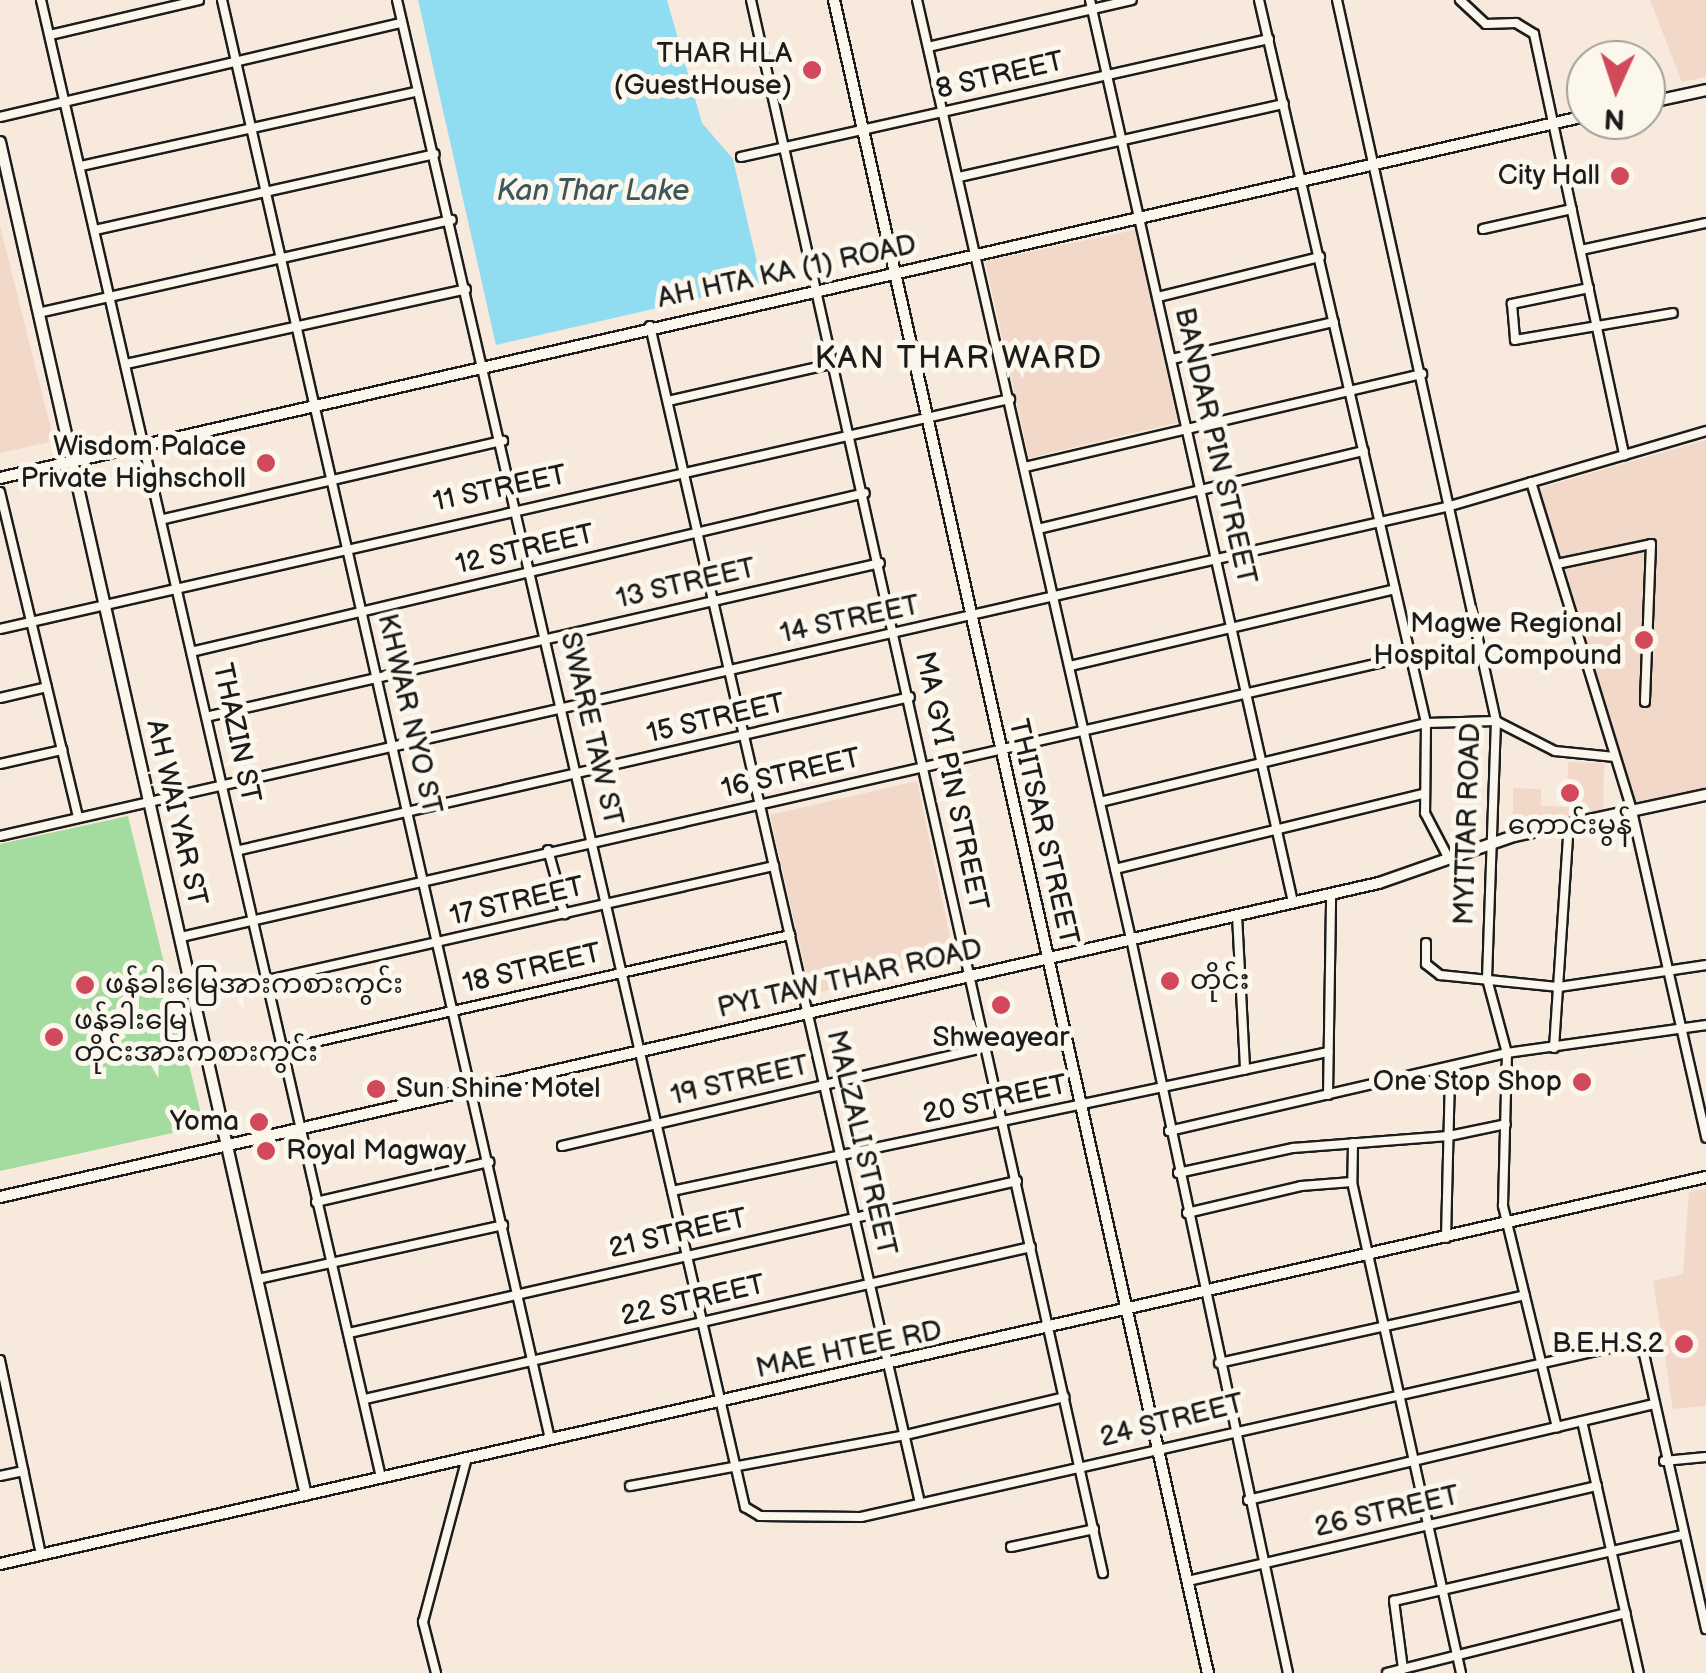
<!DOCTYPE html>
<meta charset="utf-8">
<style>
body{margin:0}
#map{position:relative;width:1706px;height:1673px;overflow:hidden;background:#f7e9dc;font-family:"Balsamiq Sans","Noto Sans Myanmar",sans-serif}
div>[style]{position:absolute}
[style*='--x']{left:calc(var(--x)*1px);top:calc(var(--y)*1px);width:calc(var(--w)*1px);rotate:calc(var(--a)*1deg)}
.built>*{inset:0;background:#f2d8c9}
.green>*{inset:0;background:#a4db9e}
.water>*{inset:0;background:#90dcf1}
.roads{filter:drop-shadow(2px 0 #1c1c1c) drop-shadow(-2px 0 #1c1c1c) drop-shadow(0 2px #1c1c1c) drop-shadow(0 -2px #1c1c1c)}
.street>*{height:8px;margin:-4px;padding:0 4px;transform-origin:4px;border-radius:4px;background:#fbf7ec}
.secondary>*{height:10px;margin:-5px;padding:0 5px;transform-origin:5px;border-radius:5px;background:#fbf7ec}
.dots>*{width:28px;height:28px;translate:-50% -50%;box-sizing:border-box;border:5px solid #fbf7ec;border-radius:50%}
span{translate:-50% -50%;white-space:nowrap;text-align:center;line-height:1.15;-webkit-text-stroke:10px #fbf7ec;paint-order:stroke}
.poi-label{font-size:28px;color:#1c1c1c}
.right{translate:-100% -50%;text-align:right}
.left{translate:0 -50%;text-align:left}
.street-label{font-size:28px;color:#1c1c1c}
.water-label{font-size:30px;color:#3f565c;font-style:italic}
.quarter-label{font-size:32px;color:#1c1c1c;letter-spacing:2.5px}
.north{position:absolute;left:1566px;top:40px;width:100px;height:100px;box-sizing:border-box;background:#fbf7ec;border:2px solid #a29f99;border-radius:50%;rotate:183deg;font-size:28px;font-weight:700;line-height:40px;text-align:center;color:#1c1c1c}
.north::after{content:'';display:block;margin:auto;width:35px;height:45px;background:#d1495b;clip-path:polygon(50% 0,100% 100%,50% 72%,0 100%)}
</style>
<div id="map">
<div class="built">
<i style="clip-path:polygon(1650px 0,1706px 0,1706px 77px,1682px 82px)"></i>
<i style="clip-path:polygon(0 226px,54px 441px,0 453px)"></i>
<i style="clip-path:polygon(1135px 230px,1180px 422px,1029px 458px,985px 261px)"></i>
<i style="clip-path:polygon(1706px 440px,1706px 791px,1634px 807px,1536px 489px)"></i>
<i style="clip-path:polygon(1568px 762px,1604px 763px,1603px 820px,1513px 818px,1513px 788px,1541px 789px,1541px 806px,1567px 807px)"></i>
<i style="clip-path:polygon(917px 781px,954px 956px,811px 995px,770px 815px)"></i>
<i style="clip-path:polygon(1706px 1189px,1706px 1406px,1673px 1409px,1653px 1281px,1683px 1274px,1689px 1192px)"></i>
</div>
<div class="green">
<i style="clip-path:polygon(128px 816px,204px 1126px,0 1171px,0 844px)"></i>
</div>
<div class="water">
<i style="clip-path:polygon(418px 0,667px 0,702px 123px,733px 159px,762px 284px,496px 345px)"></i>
</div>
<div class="roads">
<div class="street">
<i style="--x:41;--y:0;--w:1516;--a:77.04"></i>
<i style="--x:222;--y:0;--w:1476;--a:77.16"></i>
<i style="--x:397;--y:0;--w:1547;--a:77"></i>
<i style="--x:745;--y:1507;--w:17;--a:31"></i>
<i style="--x:760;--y:1516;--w:101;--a:0.6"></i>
<i style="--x:861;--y:1517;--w:790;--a:-12.72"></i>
<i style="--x:1632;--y:1343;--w:16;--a:43"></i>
<i style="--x:1644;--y:1354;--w:282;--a:77.3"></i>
<i style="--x:751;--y:0;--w:1612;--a:77.39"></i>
<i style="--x:917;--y:0;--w:963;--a:77.16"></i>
<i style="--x:1131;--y:939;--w:751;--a:77.93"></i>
<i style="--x:1090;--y:0;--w:925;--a:77.32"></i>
<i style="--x:1259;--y:0;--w:742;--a:76.99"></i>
<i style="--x:1426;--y:723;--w:90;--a:90.6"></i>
<i style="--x:1425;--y:813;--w:52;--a:62.4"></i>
<i style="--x:1337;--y:0;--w:738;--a:77.56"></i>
<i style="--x:1496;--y:721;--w:258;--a:92"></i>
<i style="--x:1487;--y:979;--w:77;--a:74.9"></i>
<i style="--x:1507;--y:1053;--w:153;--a:91.5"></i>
<i style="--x:1503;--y:1206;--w:228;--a:76.3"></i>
<i style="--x:1460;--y:0;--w:35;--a:43"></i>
<i style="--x:1486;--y:24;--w:30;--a:-2"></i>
<i style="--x:1516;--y:23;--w:21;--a:31"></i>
<i style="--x:1534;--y:34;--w:431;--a:77.9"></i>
<i style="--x:50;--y:35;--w:153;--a:-13.2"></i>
<i style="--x:928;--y:47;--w:209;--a:-13"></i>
<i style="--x:0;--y:117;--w:413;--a:-13.2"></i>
<i style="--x:741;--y:157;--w:541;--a:-12.6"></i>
<i style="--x:81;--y:166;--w:345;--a:-12.5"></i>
<i style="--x:959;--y:177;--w:333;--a:-12.7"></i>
<i style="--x:1483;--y:229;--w:91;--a:-12.7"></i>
<i style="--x:95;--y:230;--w:348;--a:-12.6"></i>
<i style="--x:1581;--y:250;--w:128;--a:-12.2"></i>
<i style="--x:1589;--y:288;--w:79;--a:168.3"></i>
<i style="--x:1512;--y:304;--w:36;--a:85"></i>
<i style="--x:1515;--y:340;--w:160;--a:-9.7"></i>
<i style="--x:1158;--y:297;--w:167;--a:-13.9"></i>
<i style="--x:38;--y:313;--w:424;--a:-12.7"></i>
<i style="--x:650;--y:326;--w:1208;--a:77.08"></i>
<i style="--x:1172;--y:359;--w:166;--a:-12.9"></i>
<i style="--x:126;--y:364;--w:348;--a:-12.4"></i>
<i style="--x:668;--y:401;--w:171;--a:-12.8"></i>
<i style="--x:1025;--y:467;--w:408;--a:-13.2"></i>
<i style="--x:1531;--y:482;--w:344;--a:72.9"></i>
<i style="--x:1632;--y:811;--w:335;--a:77.2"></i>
<i style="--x:0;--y:492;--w:335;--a:76.5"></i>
<i style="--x:164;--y:519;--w:348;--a:-13"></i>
<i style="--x:1038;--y:529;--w:335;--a:-13.5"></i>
<i style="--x:1557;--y:564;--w:96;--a:-12"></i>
<i style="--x:1651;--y:544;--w:158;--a:92.2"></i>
<i style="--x:0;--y:629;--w:1036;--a:-12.83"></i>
<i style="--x:195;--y:651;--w:688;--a:-13.27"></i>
<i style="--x:1070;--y:666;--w:334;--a:-13.3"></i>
<i style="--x:0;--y:698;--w:48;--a:-13.2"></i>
<i style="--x:210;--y:716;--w:687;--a:-12.86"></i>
<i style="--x:0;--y:764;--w:64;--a:-12.7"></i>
<i style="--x:1100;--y:802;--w:335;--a:-13.6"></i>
<i style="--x:1426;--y:723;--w:70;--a:-1.6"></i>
<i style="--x:1496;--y:721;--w:66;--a:27"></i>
<i style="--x:1555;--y:751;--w:60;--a:5.7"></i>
<i style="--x:0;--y:836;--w:1487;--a:-12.82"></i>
<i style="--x:1450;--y:506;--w:267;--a:-16.3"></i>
<i style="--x:240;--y:850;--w:687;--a:-12.86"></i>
<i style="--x:548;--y:850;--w:45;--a:74.4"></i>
<i style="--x:1115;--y:869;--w:317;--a:-13.7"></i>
<i style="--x:515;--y:898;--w:42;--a:-9.7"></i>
<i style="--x:556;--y:891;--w:25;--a:69"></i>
<i style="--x:1237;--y:915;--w:155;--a:87"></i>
<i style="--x:181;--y:937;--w:1261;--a:-12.88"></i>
<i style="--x:1426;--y:943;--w:21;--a:90"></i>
<i style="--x:1426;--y:964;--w:18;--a:38"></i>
<i style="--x:1440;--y:975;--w:120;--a:5.8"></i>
<i style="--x:1559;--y:987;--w:149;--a:-8.5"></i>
<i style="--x:268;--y:980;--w:519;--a:-12.7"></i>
<i style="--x:1554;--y:1048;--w:225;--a:-86.2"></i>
<i style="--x:284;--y:1049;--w:519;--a:-12.7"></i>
<i style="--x:1328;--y:1095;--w:201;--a:-89.1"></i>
<i style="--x:1169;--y:1131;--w:347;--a:-13"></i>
<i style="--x:1507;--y:1053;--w:201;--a:-8"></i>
<i style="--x:1353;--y:1143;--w:39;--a:91"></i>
<i style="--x:1352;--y:1182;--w:503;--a:77.48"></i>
<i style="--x:562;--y:1146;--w:436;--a:-13.1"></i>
<i style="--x:1178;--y:1173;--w:118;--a:-12.3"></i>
<i style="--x:1293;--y:1148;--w:156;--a:-4.4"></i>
<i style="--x:1449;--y:1136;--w:58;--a:-11.9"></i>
<i style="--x:672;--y:1191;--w:671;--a:-11.96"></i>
<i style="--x:316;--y:1202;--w:178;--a:-13"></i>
<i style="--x:1187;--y:1213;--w:117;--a:-13.3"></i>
<i style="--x:1301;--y:1186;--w:51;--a:-4.5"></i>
<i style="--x:1446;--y:1238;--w:167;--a:-88.6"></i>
<i style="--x:258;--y:1279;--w:251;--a:-12.4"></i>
<i style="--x:349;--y:1333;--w:685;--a:-12.82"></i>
<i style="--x:0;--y:1360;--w:199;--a:78.1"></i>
<i style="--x:1219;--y:1363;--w:313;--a:-12.5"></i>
<i style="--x:365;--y:1399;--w:683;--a:-12.86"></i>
<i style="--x:1582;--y:1421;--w:258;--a:77.3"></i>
<i style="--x:1664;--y:1461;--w:42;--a:-5.4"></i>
<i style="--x:0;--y:1476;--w:24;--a:-12"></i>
<i style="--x:630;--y:1486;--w:281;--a:-10.5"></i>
<i style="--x:906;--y:1435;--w:163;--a:-13.5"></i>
<i style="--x:1248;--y:1500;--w:414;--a:-13.3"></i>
<i style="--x:1011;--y:1547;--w:85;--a:-12.2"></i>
<i style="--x:1188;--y:1581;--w:420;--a:-13.1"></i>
<i style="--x:1403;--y:1669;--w:69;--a:-97.5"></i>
<i style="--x:1394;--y:1601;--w:296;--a:-12.9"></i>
<i style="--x:436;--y:1673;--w:53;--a:-104.3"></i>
<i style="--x:423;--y:1622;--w:170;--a:-75"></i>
<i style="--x:1387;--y:1673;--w:246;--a:-14.1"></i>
</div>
<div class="secondary">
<i style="--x:834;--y:0;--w:1714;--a:77.4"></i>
<i style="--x:1646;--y:103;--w:61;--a:-12.2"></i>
<i style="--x:0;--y:142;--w:1387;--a:77.26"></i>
<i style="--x:0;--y:478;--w:1627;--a:-12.86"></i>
<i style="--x:0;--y:1197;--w:1414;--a:-12.83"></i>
<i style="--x:1379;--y:883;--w:143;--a:-19.2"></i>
<i style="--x:1514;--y:836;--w:196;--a:-12.1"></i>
<i style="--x:0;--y:1564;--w:1749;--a:-12.78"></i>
</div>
</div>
<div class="dots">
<i style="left:812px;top:70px;background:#d1495b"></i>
<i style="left:1620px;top:176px;background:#d1495b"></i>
<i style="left:266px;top:463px;background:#d1495b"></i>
<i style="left:1644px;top:640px;background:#d1495b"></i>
<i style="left:1570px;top:793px;background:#d1495b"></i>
<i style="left:1170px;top:981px;background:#d1495b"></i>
<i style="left:85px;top:985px;background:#d1495b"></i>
<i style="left:1001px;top:1005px;background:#d1495b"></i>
<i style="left:54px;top:1037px;background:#d1495b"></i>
<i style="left:1582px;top:1082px;background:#d1495b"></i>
<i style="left:376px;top:1089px;background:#d1495b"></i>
<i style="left:259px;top:1122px;background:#d1495b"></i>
<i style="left:266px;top:1151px;background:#d1495b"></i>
<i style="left:1684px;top:1344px;background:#d1495b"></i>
</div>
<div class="poi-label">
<span class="right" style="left:792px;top:70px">THAR HLA<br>(GuestHouse)</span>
<span class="right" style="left:1600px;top:176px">City Hall</span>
<span class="right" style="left:246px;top:463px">Wisdom Palace<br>Private Highscholl</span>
<span class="right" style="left:1622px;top:640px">Magwe Regional<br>Hospital Compound</span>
<span style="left:1570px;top:826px">ကောင်းမွန်</span>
<span class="left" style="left:1190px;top:981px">တိုင်း</span>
<span class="left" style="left:105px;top:985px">ဖန်ခါးမြေအားကစားကွင်း</span>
<span class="left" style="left:74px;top:1037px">ဖန်ခါးမြေ<br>တိုင်းအားကစားကွင်း</span>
<span style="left:1001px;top:1038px">Shweayear</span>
<span class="right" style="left:1562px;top:1082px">One Stop Shop</span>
<span class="left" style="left:396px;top:1089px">Sun Shine Motel</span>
<span class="right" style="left:239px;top:1122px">Yoma</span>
<span class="left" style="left:286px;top:1151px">Royal Magway</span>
<span class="right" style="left:1664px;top:1344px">B.E.H.S.2</span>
</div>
<div class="street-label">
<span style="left:1000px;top:76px;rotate:-13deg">8 STREET</span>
<span style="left:787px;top:272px;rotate:-12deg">AH HTA KA (1) ROAD</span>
<span style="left:1215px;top:446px;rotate:77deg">BANDAR PIN STREET</span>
<span style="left:500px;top:489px;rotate:-12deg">11 STREET</span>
<span style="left:525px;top:550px;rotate:-13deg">12 STREET</span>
<span style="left:686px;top:584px;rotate:-13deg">13 STREET</span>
<span style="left:850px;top:620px;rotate:-12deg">14 STREET</span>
<span style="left:409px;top:714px;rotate:77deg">KHWAR NYO ST</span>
<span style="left:716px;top:719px;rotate:-13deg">15 STREET</span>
<span style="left:591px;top:729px;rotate:77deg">SWARE TAW ST</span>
<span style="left:236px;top:733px;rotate:78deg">THAZIN ST</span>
<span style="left:791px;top:774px;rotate:-13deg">16 STREET</span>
<span style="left:951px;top:781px;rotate:78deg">MA GYI PIN STREET</span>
<span style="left:176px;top:813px;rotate:77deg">AH WAI YAR ST</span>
<span style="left:1468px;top:824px;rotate:-88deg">MYITTAR ROAD</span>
<span style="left:1043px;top:832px;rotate:77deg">THITSAR STREET</span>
<span style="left:517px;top:902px;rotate:-13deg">17 STREET</span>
<span style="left:532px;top:969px;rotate:-13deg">18 STREET</span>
<span style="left:850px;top:979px;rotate:-13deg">PYI TAW THAR ROAD</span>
<span style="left:740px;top:1081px;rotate:-13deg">19 STREET</span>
<span style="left:995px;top:1100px;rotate:-12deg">20 STREET</span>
<span style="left:861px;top:1143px;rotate:77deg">MALZALI STREET</span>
<span style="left:678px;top:1234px;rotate:-13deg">21 STREET</span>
<span style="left:693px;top:1301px;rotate:-13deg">22 STREET</span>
<span style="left:849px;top:1350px;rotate:-12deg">MAE HTEE RD</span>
<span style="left:1172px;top:1421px;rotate:-14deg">24 STREET</span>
<span style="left:1387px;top:1512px;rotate:-13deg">26 STREET</span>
</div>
<div class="water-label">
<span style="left:593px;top:191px">Kan Thar Lake</span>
</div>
<div class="quarter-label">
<span style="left:959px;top:359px">KAN THAR WARD</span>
</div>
<div class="north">N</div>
</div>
